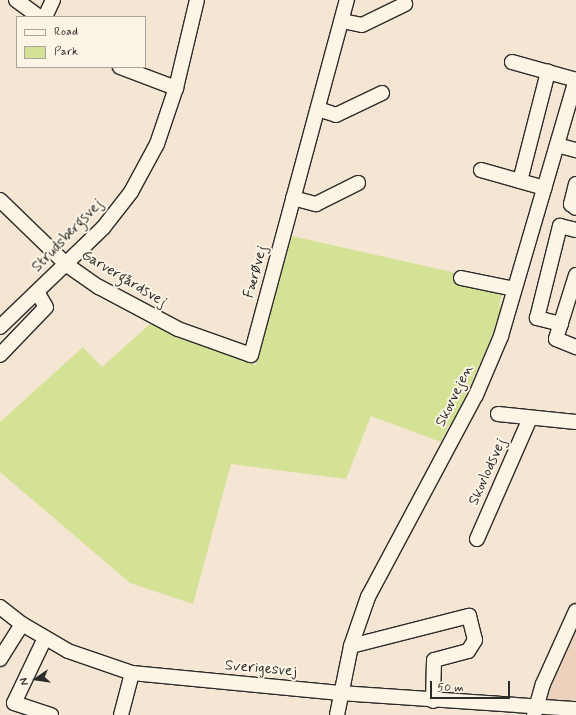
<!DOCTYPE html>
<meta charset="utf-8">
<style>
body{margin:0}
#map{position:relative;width:576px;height:715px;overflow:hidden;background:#f5e5d3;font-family:Mynerve,sans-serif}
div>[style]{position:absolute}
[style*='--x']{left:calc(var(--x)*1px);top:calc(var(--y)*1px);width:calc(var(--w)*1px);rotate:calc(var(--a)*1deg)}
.built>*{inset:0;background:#ecd2bd}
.green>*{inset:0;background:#d4e296}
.roads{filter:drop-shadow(1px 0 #2b2b2b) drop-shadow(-1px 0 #2b2b2b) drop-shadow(0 1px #2b2b2b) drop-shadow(0 -1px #2b2b2b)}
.minor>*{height:14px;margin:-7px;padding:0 7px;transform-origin:7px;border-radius:7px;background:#fcf5e5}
span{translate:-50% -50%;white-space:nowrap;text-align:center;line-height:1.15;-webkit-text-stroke:4px #fcf5e5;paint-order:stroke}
.street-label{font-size:15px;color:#2b2b2b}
.legend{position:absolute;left:16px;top:16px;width:130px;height:52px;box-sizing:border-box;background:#fcf5e5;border:1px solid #a8a49b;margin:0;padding:5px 7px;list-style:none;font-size:12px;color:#2b2b2b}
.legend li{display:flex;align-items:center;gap:8px;height:20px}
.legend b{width:20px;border:1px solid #a8a49b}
.north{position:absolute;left:16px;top:659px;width:40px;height:40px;-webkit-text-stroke:3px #fcf5e5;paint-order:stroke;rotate:257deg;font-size:11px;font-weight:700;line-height:16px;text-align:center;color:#2b2b2b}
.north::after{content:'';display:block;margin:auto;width:14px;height:18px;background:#2b2b2b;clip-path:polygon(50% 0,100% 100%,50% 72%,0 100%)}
.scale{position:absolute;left:430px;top:681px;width:80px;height:18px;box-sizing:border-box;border:2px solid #2b2b2b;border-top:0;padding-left:5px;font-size:12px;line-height:14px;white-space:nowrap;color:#2b2b2b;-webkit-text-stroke:3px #fcf5e5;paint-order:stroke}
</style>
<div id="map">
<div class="built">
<i style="clip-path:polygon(576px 628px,576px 715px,542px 715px,559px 664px)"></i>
</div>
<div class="green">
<i style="clip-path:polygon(292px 236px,505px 284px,499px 305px,503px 306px,487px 348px,452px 426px,449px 425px,441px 442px,371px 416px,346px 479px,231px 464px,193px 604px,130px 583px,0 472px,0 422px,83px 347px,102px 367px,150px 324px,256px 365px)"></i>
</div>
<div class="roads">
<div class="minor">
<i style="--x:16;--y:0;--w:29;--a:36"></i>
<i style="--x:45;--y:17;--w:19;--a:-65"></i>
<i style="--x:342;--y:21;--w:20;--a:11"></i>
<i style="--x:362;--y:25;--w:48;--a:-26"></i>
<i style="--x:512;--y:62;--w:66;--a:15.7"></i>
<i style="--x:120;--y:67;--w:60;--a:20.6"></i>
<i style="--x:318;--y:109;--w:19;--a:18"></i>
<i style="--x:336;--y:115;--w:51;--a:-25.6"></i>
<i style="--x:557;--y:145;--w:20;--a:15"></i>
<i style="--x:481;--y:170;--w:66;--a:15.9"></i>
<i style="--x:520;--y:181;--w:113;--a:-75.6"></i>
<i style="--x:576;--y:184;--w:21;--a:104"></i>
<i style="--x:571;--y:204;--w:6;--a:39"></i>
<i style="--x:293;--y:198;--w:24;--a:15"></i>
<i style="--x:316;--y:204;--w:47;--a:-26.6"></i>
<i style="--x:0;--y:200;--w:93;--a:44.1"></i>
<i style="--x:67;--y:265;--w:39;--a:35"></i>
<i style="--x:99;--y:287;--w:89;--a:28"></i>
<i style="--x:178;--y:329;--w:77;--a:19.6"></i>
<i style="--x:251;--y:355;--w:368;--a:-74.9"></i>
<i style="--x:576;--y:275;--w:67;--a:107.4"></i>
<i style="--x:556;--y:339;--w:22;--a:22"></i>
<i style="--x:461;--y:278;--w:54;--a:11.7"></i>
<i style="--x:561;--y:324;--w:25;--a:-166"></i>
<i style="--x:537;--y:318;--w:95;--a:-76"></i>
<i style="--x:560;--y:226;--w:16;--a:14"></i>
<i style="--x:0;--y:327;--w:143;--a:-43.9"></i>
<i style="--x:103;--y:228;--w:46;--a:-52.1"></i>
<i style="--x:131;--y:192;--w:55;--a:-61.6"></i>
<i style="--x:157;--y:144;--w:59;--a:-71.3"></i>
<i style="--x:176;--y:88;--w:90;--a:-76.6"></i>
<i style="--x:0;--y:355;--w:66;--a:-46.2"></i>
<i style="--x:46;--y:307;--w:17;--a:-121"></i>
<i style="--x:498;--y:414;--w:78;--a:5.9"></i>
<i style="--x:477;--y:539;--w:132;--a:-66.3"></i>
<i style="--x:0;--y:607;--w:28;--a:38"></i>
<i style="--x:22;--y:624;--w:53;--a:30.4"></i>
<i style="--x:68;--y:651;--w:68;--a:19"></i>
<i style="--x:132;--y:673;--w:209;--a:5.5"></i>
<i style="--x:340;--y:693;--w:237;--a:3.9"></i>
<i style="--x:45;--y:638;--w:72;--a:115.5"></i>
<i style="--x:14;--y:703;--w:39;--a:18"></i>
<i style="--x:351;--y:646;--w:122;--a:-14.3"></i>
<i style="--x:469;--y:616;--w:25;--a:76"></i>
<i style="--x:475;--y:640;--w:13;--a:122"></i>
<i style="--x:468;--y:651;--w:35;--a:165"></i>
<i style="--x:434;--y:660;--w:41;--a:91.4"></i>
<i style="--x:0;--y:659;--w:41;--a:-57.8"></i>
<i style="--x:121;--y:715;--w:43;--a:-75.3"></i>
<i style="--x:337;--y:715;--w:70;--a:-78.5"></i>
<i style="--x:351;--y:646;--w:52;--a:-70.9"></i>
<i style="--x:368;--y:597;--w:229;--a:-61.9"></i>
<i style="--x:476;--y:395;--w:64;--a:-67"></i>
<i style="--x:501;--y:336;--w:267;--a:-73.7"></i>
<i style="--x:534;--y:715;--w:32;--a:-74"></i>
<i style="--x:543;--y:684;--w:80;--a:-65.7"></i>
</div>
</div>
<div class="street-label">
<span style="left:68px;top:236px;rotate:-46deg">Strudsbergsvej</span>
<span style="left:256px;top:272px;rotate:-75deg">Færøvej</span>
<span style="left:124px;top:279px;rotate:31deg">Garvergårdsvej</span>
<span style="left:455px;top:396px;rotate:-64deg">Skovvejen</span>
<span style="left:488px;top:472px;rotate:-66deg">Skovlodsvej</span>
<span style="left:261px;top:669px;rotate:5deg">Sverigesvej</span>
</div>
<ul class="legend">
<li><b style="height:5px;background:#fcf5e5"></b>Road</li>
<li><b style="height:11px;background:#d4e296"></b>Park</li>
</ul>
<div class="north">N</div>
<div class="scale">50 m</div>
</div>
